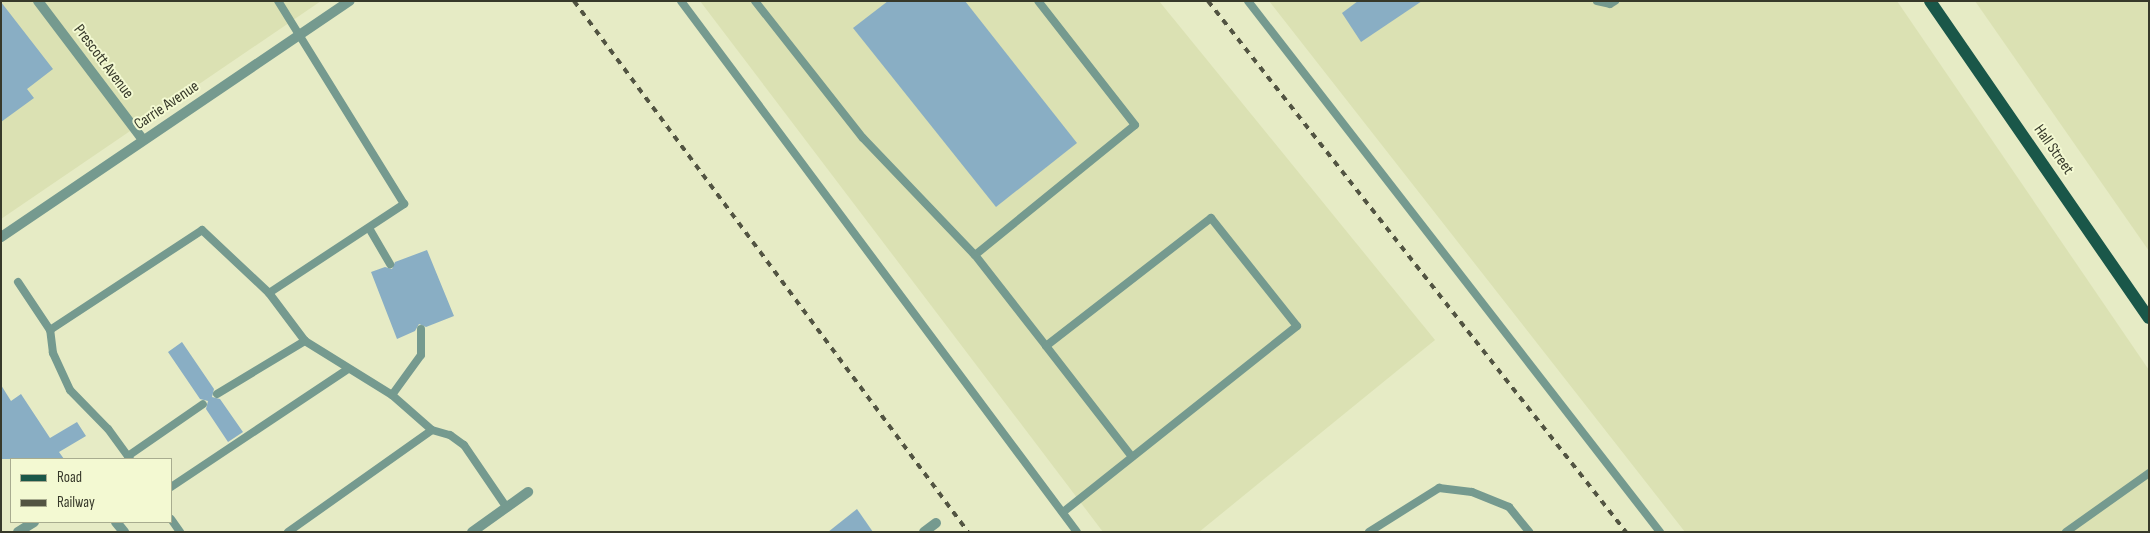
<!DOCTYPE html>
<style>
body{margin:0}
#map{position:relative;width:2150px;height:533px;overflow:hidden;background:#e6ebc5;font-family:"Sofia Sans Condensed",sans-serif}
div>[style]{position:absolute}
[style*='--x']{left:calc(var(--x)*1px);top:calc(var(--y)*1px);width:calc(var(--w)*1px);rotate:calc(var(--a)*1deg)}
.built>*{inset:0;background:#dbe1b3}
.building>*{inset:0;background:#89aec4}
.service>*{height:8px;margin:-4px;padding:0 4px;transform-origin:4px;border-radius:4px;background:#759a8f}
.minor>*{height:10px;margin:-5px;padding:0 5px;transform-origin:5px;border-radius:5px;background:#759a8f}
.tertiary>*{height:10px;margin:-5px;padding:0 5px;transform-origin:5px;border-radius:5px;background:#759a8f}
.primary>*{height:12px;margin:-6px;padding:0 6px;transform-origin:6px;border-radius:6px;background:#1a5749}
.rail>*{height:4px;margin-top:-2px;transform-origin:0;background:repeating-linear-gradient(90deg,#525442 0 6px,transparent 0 12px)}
span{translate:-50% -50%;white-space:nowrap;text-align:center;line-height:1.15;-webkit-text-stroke:4px #f3f9d2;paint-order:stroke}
.street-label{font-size:16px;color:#37392a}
.frame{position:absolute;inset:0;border:2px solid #37392a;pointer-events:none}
.legend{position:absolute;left:10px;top:458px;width:162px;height:65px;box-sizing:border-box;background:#f3f9d2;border:1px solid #a8ac8f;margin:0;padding:6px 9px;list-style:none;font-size:15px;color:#37392a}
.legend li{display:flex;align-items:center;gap:10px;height:25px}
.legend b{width:25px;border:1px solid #a8ac8f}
</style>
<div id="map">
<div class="built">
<i style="clip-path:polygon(1px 1px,321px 1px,1px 219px)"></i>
<i style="clip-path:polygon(700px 1px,1159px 1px,1435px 340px,1199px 532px,1103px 532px)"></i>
<i style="clip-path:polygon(1269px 1px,1897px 1px,2149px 370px,2149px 532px,1685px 532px)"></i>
<i style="clip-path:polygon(1975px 1px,2149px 1px,2149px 251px)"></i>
</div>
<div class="building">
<i style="clip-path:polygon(888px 1px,965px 1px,1077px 143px,996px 207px,853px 28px)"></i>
<i style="clip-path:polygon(1358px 1px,1422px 1px,1361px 42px,1342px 13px)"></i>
<i style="clip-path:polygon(1px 2px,53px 69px,27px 89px,34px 98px,1px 122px)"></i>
<i style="clip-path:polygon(427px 250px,454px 316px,426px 327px,419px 324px,415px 331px,397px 339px,371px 272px,385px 267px,392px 269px,395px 262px)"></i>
<i style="clip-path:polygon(182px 342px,214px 389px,212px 397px,220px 399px,243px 432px,228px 442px,206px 409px,208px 401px,200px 399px,168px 352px)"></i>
<i style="clip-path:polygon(1px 385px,11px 401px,21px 394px,50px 438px,77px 422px,86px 436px,59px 452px,64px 459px,1px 459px)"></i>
<i style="clip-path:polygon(857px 509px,873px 532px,828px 532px)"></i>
</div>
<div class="service">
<i style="--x:681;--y:1;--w:662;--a:53.29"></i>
<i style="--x:755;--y:1;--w:174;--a:51.8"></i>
<i style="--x:863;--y:138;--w:162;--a:46.3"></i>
<i style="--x:975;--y:255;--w:206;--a:-39.1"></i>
<i style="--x:1135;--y:125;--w:157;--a:-128"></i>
<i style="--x:1248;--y:1;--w:672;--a:52.19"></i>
<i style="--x:1597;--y:1;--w:13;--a:13"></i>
<i style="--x:1610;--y:4;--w:6;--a:-31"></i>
<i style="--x:369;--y:228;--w:42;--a:59.7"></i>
<i style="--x:975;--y:255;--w:115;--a:52"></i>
<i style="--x:1046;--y:346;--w:209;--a:-37.8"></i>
<i style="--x:1211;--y:218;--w:138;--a:51.5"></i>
<i style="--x:1297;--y:326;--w:299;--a:141.5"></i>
<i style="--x:18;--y:282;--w:58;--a:56.3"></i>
<i style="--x:269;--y:293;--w:60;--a:53.1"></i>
<i style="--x:305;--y:341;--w:102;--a:31.8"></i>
<i style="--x:392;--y:395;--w:53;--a:41.2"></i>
<i style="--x:1046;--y:346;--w:140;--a:52.2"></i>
<i style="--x:217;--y:394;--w:103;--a:-31.1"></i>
<i style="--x:392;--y:395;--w:49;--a:-54.1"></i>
<i style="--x:421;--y:355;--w:26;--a:-90"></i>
<i style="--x:128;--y:456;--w:91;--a:-34.7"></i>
<i style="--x:130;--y:459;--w:37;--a:-126"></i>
<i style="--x:108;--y:429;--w:54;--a:-134.3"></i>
<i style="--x:70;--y:390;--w:41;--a:-114.7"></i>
<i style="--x:53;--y:353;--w:23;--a:-97"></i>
<i style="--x:50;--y:330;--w:182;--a:-33.3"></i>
<i style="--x:202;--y:230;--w:92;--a:43.2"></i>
<i style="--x:269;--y:293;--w:162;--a:-33.4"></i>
<i style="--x:404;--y:204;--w:239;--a:-121.8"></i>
<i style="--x:171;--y:487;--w:213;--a:-33.7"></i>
<i style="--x:171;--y:519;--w:16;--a:55"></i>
<i style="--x:288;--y:532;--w:176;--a:-35.3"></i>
<i style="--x:432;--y:430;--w:19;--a:16"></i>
<i style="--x:450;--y:435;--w:17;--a:36"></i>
<i style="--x:464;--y:445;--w:76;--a:55.7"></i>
<i style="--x:1369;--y:532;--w:83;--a:-32.2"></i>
<i style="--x:1439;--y:488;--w:33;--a:7"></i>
<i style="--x:1472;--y:492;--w:40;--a:22"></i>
<i style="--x:1509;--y:507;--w:32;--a:51"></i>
<i style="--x:2066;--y:532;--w:102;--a:-35.4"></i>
</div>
<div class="minor">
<i style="--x:38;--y:1;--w:174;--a:52.9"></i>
<i style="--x:116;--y:522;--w:13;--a:51"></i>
<i style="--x:18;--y:532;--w:19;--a:-32"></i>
<i style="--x:472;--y:532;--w:69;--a:-35.5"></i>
<i style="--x:924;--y:532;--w:15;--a:-37"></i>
</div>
<div class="tertiary">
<i style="--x:1;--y:237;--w:421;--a:-34.1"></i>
</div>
<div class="primary">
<i style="--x:1930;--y:1;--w:385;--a:55.4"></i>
</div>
<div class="rail">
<i style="--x:574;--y:1;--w:661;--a:53.42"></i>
<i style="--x:1208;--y:1;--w:676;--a:51.79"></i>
</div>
<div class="street-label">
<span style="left:103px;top:62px;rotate:53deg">Prescott Avenue</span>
<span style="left:167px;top:106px;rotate:-34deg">Carrie Avenue</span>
<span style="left:2053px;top:150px;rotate:55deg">Hall Street</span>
</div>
<div class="frame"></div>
<ul class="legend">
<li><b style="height:6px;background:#1a5749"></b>Road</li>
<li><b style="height:6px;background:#525442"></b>Railway</li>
</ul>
</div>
